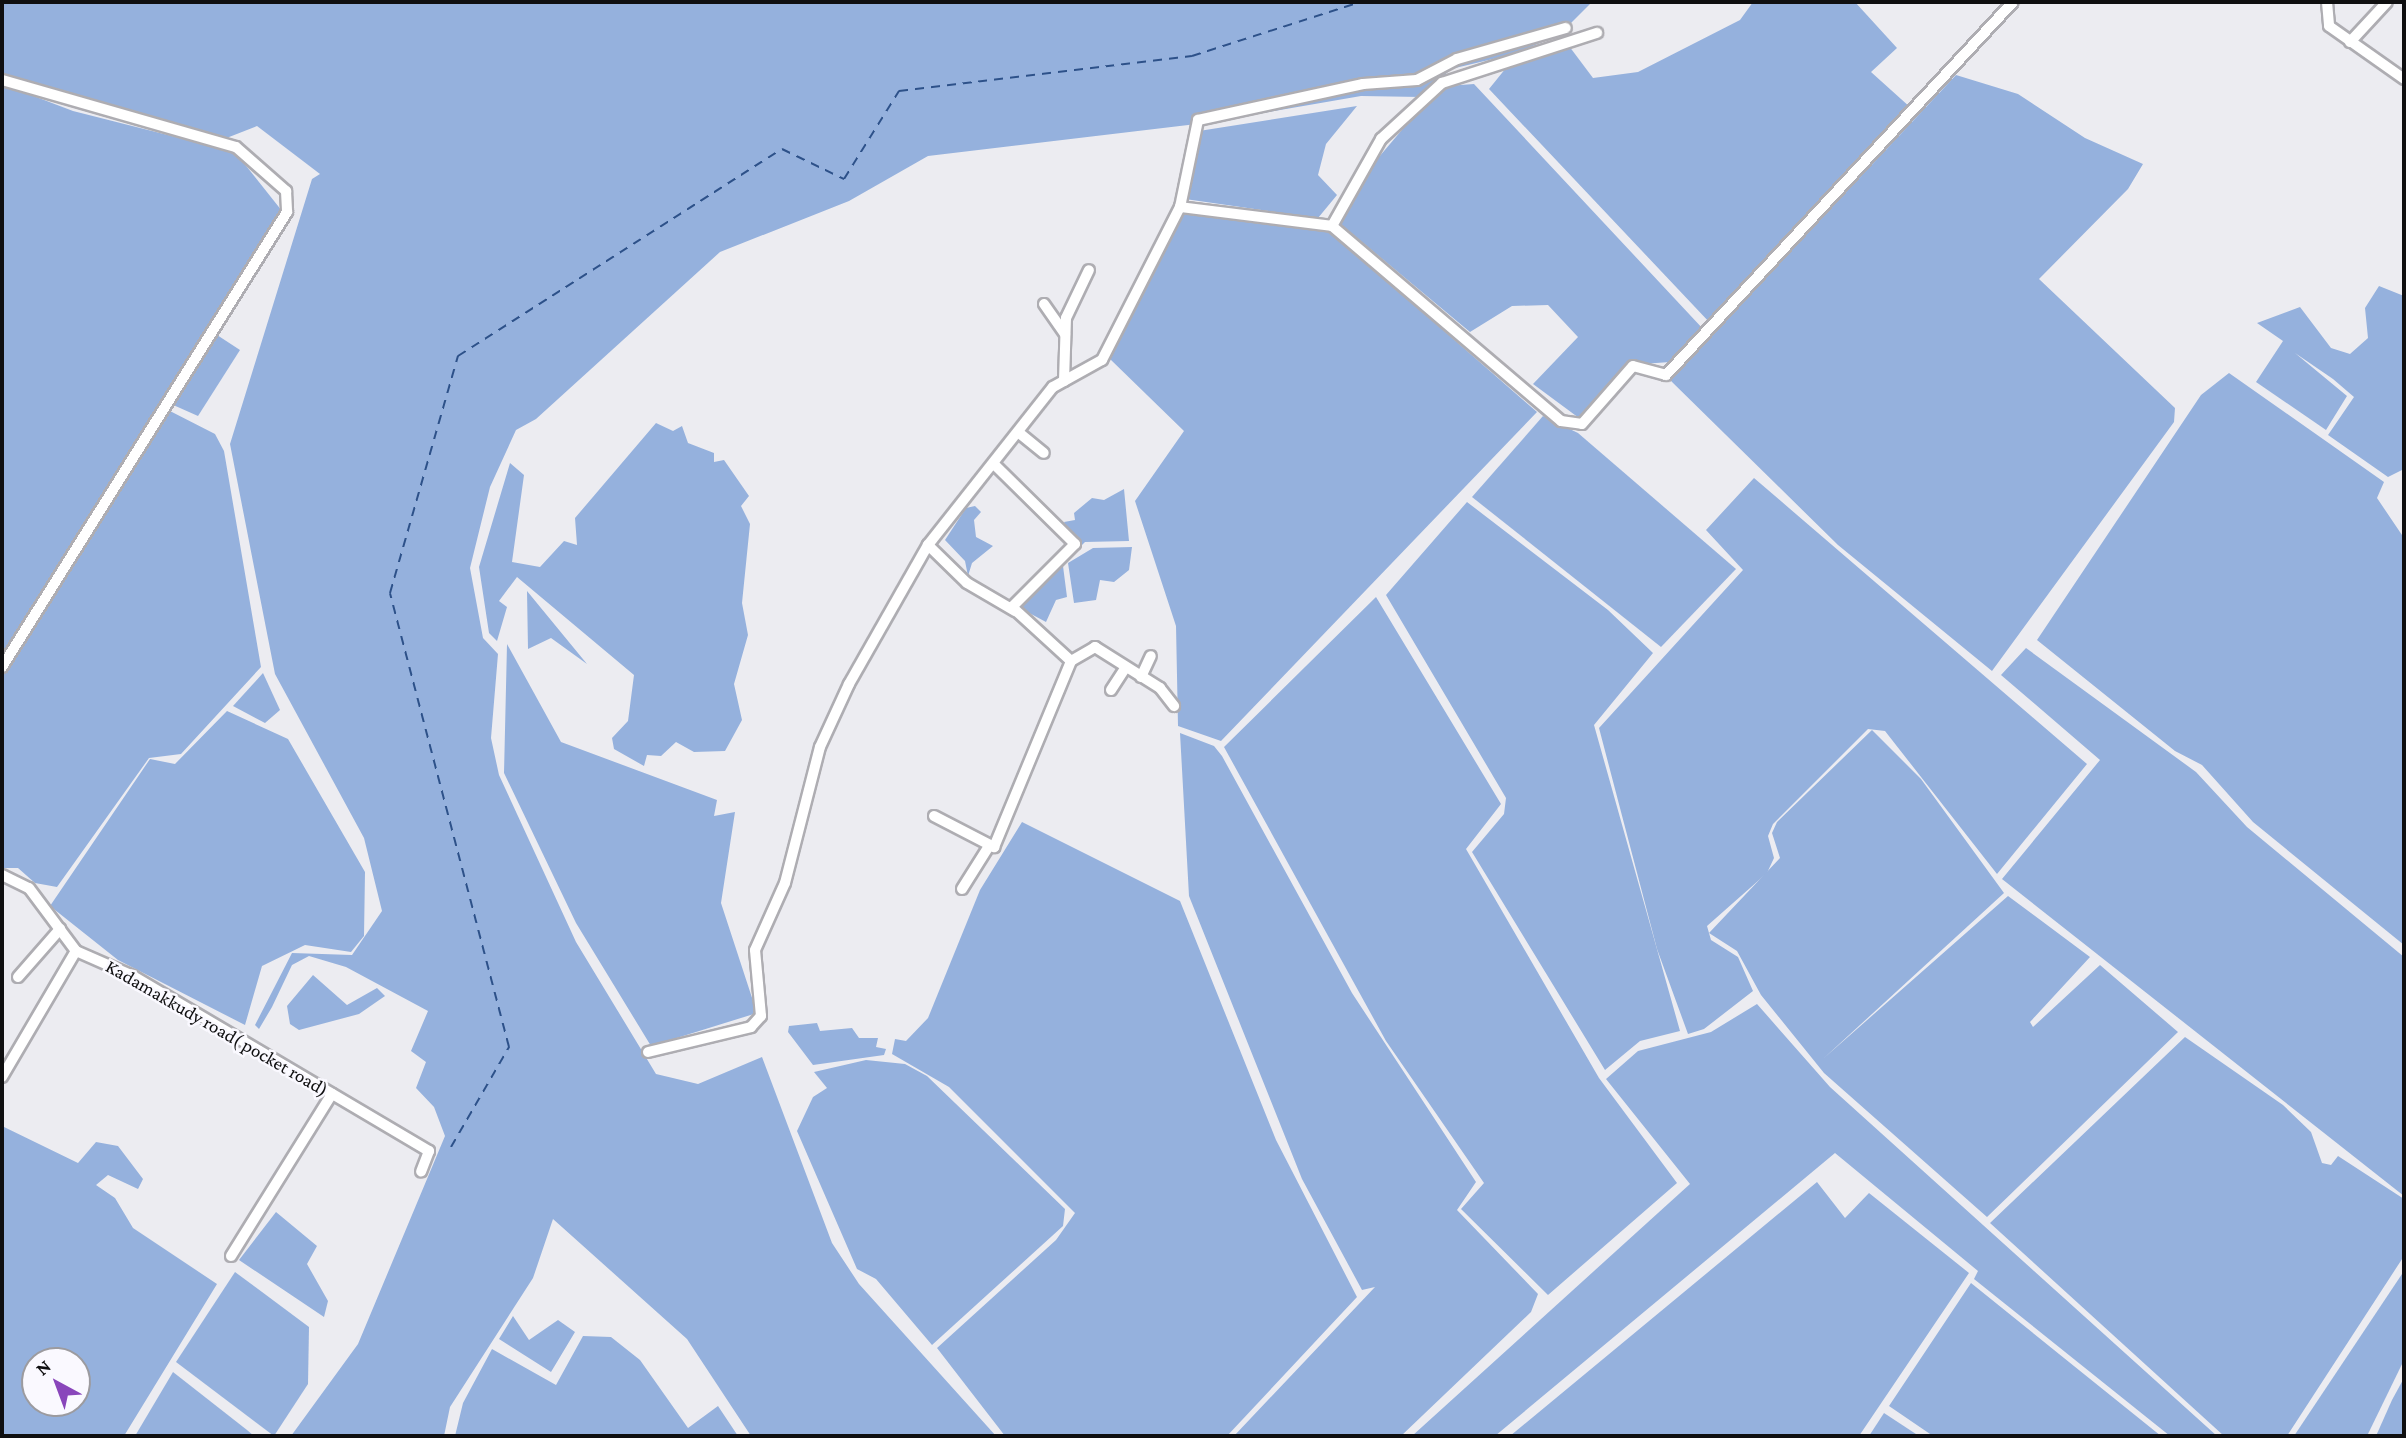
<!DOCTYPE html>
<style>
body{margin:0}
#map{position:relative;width:2406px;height:1438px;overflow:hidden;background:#ececf1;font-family:"Crimson Pro",serif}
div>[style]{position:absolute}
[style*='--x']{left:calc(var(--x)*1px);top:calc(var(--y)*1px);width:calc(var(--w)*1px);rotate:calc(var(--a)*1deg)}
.water>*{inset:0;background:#95b1dd}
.ferry>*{height:2px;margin-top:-1px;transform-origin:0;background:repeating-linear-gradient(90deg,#2d5189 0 9px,transparent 0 16px)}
.roads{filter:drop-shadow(2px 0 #aeadb2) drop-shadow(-2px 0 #aeadb2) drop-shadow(0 2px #aeadb2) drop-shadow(0 -2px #aeadb2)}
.minor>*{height:10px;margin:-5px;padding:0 5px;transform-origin:5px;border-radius:5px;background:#fff}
span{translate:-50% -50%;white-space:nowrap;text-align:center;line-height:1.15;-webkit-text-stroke:5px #faf9ff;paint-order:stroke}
.street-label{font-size:19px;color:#0f0f10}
.frame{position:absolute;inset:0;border:4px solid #0f0f10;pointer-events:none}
.north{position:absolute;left:21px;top:1347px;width:70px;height:70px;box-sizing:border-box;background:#faf9ff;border:2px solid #9c9b9f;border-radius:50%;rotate:319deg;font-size:19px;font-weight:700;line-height:28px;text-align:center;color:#0f0f10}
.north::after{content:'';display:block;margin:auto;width:24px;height:32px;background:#8946bb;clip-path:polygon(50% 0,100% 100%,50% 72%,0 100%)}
</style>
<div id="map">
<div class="water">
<i style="clip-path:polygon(2px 2px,1592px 2px,1559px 35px,1514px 54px,1451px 69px,1421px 97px,1361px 96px,1205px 123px,928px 156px,849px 201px,720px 252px,536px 419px,516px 430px,490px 487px,470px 568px,483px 638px,498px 654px,491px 738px,499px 775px,576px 942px,656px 1074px,698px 1084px,762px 1057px,832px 1243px,859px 1284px,996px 1436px,751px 1436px,687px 1339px,553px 1219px,533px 1278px,450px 1407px,444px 1436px,291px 1436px,358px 1344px,445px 1136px,434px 1107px,416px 1088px,426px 1062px,411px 1051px,428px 1011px,346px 967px,309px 956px,292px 965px,272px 1007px,259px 1029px,255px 1025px,292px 953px,352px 955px,382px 911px,364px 838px,275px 674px,230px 444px,312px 179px,320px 174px,257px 126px,224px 139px,2px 75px)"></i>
<i style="clip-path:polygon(1753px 2px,1855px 2px,1897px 48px,1871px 72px,1911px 108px,1711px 324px,1489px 89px,1506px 68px,1569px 46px,1593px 78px,1638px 72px,1740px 20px)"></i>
<i style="clip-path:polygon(1956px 75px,2018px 94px,2085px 138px,2143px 164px,2128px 189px,2039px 279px,2175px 408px,2174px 422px,1992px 671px,1838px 545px,1670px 380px)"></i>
<i style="clip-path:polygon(2px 84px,73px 111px,235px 152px,282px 211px,2px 660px)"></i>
<i style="clip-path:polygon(1474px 84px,1704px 330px,1670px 362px,1628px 365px,1579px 418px,1533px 384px,1578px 337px,1548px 305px,1512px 306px,1470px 332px,1338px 222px,1373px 164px,1429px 98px,1447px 86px)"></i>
<i style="clip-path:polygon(1357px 106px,1326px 144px,1318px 175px,1337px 195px,1318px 218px,1185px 199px,1199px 131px)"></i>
<i style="clip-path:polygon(1185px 212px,1331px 232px,1537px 412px,1221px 741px,1178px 726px,1176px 626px,1135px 501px,1184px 431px,1110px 359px)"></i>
<i style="clip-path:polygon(2379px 286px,2404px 296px,2404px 469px,2388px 477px,2328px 435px,2354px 397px,2333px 379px,2295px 353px,2347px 396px,2326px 430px,2256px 382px,2283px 341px,2257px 323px,2300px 307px,2331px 348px,2350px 354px,2368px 338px,2365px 308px)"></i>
<i style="clip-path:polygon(214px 333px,240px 350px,198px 416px,171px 404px)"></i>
<i style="clip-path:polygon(2229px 373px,2384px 482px,2377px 498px,2404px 538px,2404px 945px,2253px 822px,2202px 765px,2175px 751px,2037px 640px,2201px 395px)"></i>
<i style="clip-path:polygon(168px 410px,215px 434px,224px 451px,261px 667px,181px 754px,149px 758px,57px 887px,35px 883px,18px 868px,2px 868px,2px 672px)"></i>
<i style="clip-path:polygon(1543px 416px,1578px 433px,1736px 569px,1661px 647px,1472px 497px)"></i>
<i style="clip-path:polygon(656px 423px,673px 431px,682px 426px,688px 443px,714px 453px,714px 462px,724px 460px,749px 496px,741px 506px,750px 524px,742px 603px,748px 635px,734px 684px,742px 720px,725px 751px,694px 752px,676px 742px,661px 756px,647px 755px,644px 766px,614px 749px,612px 738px,628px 721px,634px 675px,517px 577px,499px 601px,507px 607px,497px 641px,489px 633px,479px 567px,510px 463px,524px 475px,512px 562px,540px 567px,564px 541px,577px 545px,575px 518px)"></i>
<i style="clip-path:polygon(1754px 478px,2087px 764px,1997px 874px,1885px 731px,1868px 729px,1773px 824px,1768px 836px,1774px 858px,1767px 873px,1707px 926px,1711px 940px,1738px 957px,1753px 991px,1704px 1029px,1688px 1034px,1657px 949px,1599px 728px,1743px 570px,1706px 530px)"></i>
<i style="clip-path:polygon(1124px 489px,1129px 541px,1085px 542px,1077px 550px,1064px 522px,1075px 520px,1074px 513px,1092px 498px,1104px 500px)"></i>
<i style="clip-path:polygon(1467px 502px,1608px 610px,1653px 653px,1594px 725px,1680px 1031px,1640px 1041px,1605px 1070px,1472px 852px,1504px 814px,1506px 798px,1386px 595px)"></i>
<i style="clip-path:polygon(975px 506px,981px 512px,974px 520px,976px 537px,993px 546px,972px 563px,968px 576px,965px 561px,945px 540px,966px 508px)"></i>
<i style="clip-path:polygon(1132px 547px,1129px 570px,1114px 582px,1100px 580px,1096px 600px,1074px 603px,1068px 563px,1093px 548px)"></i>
<i style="clip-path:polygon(1055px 563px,1063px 566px,1067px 597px,1056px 600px,1046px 622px,1018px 607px)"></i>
<i style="clip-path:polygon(527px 591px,587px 664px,551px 638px,528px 649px)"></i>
<i style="clip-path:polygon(1376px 597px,1501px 804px,1466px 849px,1599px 1078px,1677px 1183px,1548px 1295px,1461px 1209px,1484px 1183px,1386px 1041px,1224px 747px)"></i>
<i style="clip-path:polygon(507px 644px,561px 742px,717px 800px,714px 816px,735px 812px,721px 903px,757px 1013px,651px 1046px,576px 923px,504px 773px)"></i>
<i style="clip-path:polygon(2026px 648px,2196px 772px,2247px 827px,2404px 957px,2404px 1196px,2002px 879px,2100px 760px,2001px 675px)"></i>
<i style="clip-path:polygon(263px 673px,280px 710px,265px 723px,233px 706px)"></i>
<i style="clip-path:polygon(227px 711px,288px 739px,365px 872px,364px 936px,351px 952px,305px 945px,262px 966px,245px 1025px,118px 960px,50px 906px,150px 759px,175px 764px)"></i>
<i style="clip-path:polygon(1872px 730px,1921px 779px,2004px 893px,1824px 1058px,2008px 896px,2090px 957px,2030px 1022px,2033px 1027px,2100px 965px,2178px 1032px,1987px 1217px,1824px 1073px,1761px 995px,1737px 951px,1709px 933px,1780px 858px,1772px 833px,1777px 822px)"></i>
<i style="clip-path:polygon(1180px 733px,1214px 746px,1222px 756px,1352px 993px,1476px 1182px,1457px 1210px,1538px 1294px,1531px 1312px,1401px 1436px,1234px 1436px,1375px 1287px,1362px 1290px,1302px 1179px,1189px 896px)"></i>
<i style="clip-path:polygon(1022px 822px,1180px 901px,1276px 1140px,1357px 1297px,1227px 1436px,1005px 1436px,937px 1348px,1056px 1240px,1075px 1213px,949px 1087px,892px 1054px,895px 1039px,906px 1041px,928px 1018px,980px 890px)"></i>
<i style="clip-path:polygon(313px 975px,347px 1005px,377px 988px,385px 996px,359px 1014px,299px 1030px,290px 1024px,287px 1006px)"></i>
<i style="clip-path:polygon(1757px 1004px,1830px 1087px,2217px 1436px,2170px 1436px,1974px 1279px,1978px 1271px,1835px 1153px,1495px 1436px,1412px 1436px,1690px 1184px,1606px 1079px,1638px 1051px,1711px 1032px)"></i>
<i style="clip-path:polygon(817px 1023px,820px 1031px,852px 1028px,859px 1038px,878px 1038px,876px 1047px,886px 1049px,884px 1055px,813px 1065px,788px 1032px,789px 1026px)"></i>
<i style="clip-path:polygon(2185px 1037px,2283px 1105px,2311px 1132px,2322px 1163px,2331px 1165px,2338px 1156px,2404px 1199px,2404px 1256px,2287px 1436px,2224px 1436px,1990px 1223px)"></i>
<i style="clip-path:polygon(866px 1060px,905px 1064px,927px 1076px,1065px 1209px,1063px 1226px,932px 1345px,876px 1279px,857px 1269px,797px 1131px,813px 1097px,827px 1088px,814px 1072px)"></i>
<i style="clip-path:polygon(evenodd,2px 1126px,78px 1163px,96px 1142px,118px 1146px,143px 1179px,138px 1189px,108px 1175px,96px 1185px,115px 1198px,133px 1228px,217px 1284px,124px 1436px,2px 1436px,2px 1126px,35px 1361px,77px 1361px,77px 1403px,35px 1403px,35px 1361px)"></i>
<i style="clip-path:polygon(1817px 1182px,1845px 1218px,1869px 1193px,1969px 1273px,1859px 1436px,1510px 1436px)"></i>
<i style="clip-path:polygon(276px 1212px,317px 1246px,307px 1264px,328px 1301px,324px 1317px,239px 1260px)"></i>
<i style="clip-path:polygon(2404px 1271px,2404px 1360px,2367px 1436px,2294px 1436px)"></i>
<i style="clip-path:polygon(235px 1272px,309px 1327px,308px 1384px,274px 1436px,176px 1362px)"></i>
<i style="clip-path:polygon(1971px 1283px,2059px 1354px,2161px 1436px,1933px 1436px,1889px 1406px)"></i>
<i style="clip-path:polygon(513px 1316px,529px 1340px,558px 1320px,575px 1332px,551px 1372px,499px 1339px)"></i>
<i style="clip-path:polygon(583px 1336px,611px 1337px,640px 1360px,688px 1428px,718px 1406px,738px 1436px,455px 1436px,463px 1403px,492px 1349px,556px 1385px)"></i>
<i style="clip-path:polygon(173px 1372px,247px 1430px,254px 1436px,135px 1436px)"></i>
<i style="clip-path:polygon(2404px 1378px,2404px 1436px,2376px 1436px,2392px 1400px)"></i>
<i style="clip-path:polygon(1884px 1413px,1919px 1436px,1869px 1436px)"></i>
</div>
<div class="ferry">
<i style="--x:451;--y:1147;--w:116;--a:-59.9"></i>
<i style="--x:509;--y:1047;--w:469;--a:-104.7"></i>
<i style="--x:390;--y:593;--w:247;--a:-74"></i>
<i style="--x:458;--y:356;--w:384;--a:-32.6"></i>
<i style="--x:782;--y:149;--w:69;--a:25.8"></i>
<i style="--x:844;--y:179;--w:104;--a:-58"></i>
<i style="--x:899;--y:91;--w:295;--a:-6.8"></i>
<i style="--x:1192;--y:56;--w:176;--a:-17.8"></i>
</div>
<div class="roads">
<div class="minor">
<i style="--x:2327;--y:2;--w:24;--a:85"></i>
<i style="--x:2329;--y:26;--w:92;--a:35.2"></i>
<i style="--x:2350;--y:42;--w:54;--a:-47.2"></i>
<i style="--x:2;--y:80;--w:243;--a:16"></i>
<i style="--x:236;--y:147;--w:67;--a:41.3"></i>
<i style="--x:286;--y:191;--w:21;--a:87"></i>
<i style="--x:287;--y:212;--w:537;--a:122.06"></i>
<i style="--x:1180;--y:207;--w:89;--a:-78.3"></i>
<i style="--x:1198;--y:120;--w:169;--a:-12.3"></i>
<i style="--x:1363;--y:84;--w:54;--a:-4.2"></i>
<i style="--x:1417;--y:80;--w:45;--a:-27.7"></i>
<i style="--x:1457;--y:59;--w:113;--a:-15.9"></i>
<i style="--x:1332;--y:226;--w:100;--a:-60.6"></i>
<i style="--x:1381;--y:139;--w:83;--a:-42.6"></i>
<i style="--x:1442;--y:83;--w:163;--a:-17.9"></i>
<i style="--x:1044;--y:304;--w:37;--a:55"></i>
<i style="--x:1064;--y:381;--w:63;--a:-88.2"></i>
<i style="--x:1066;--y:318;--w:53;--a:-64.4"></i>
<i style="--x:1018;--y:432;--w:33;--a:39"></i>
<i style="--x:928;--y:545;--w:54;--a:44.3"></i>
<i style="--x:967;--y:583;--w:56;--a:30.3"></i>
<i style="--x:1071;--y:661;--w:28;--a:-30"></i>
<i style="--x:1095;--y:647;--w:77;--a:32.2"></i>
<i style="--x:1160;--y:688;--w:23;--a:52"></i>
<i style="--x:1141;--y:677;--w:23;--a:-65"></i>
<i style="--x:1111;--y:690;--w:27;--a:-57"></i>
<i style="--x:934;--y:816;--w:68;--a:27.3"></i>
<i style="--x:994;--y:847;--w:201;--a:-67.5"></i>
<i style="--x:1071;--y:661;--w:80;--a:-137.5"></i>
<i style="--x:1012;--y:607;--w:89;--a:-45"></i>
<i style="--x:1075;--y:544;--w:115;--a:-135.4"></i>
<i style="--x:2;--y:875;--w:30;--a:26"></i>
<i style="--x:29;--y:888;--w:79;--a:53.3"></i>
<i style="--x:76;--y:951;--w:62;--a:23.7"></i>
<i style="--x:133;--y:976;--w:344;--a:30.6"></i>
<i style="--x:429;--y:1151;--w:22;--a:111"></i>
<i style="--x:962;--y:889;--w:51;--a:-57.9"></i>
<i style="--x:18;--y:977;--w:64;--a:-48.8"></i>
<i style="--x:648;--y:1052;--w:106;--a:-13.6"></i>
<i style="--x:751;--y:1027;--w:15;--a:-48"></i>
<i style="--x:761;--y:1016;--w:66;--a:-95.2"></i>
<i style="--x:755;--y:950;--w:73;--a:-65.9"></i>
<i style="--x:785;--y:883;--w:140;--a:-75.6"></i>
<i style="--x:820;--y:747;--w:69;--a:-65.3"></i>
<i style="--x:849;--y:684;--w:160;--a:-60.4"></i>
<i style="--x:928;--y:545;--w:201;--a:-51.7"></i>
<i style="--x:1053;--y:387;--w:56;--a:-28.9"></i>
<i style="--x:1102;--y:360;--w:172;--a:-63"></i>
<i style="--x:1180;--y:207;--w:153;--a:7.1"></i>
<i style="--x:1332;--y:226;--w:301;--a:40.4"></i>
<i style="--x:1561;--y:421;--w:21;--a:8"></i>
<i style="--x:1582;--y:424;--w:77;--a:-48.7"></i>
<i style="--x:1633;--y:366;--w:34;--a:15"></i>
<i style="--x:1666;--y:375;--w:509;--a:-47.07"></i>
<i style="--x:2;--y:1077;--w:146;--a:-59.6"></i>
<i style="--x:231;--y:1256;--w:191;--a:-58.1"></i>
</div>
</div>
<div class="street-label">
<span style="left:217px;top:1028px;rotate:30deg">Kadamakkudy road( pocket road)</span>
</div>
<div class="frame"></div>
<div class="north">N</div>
</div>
